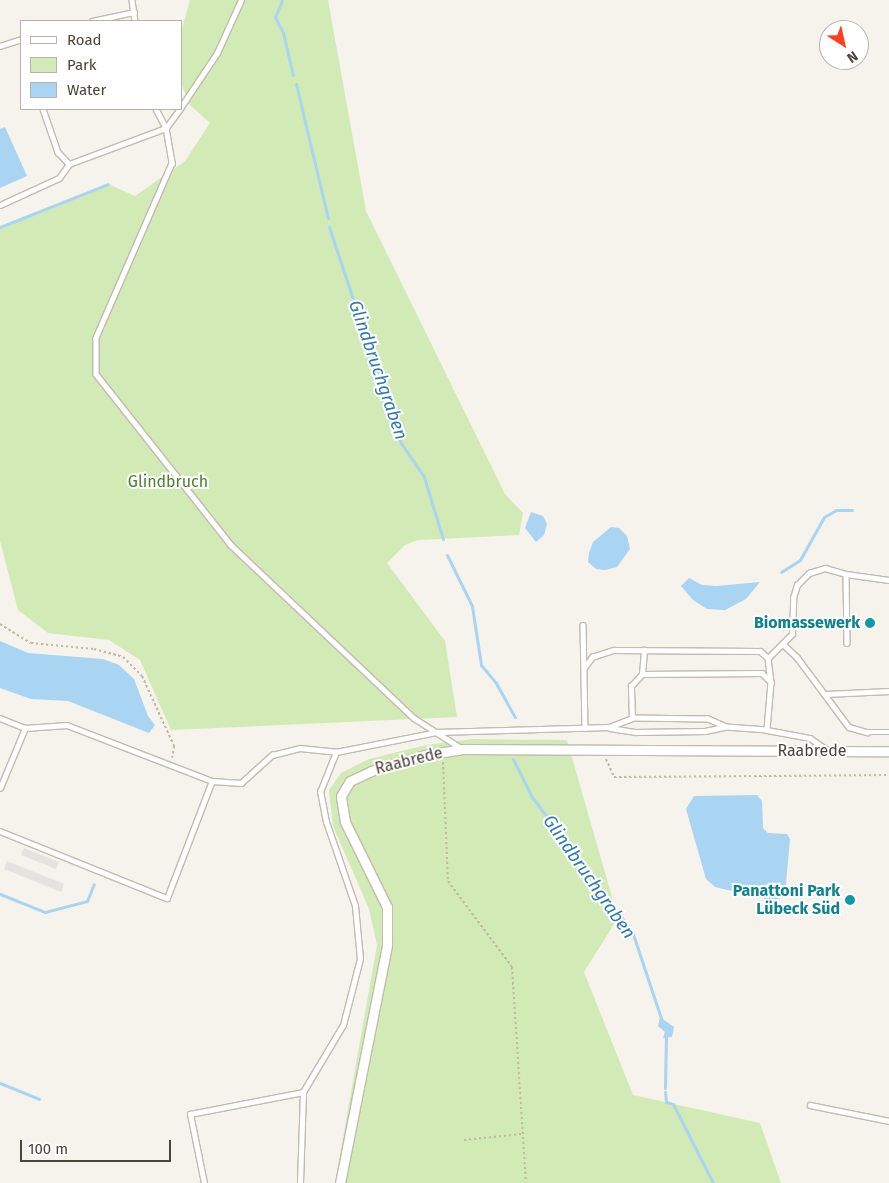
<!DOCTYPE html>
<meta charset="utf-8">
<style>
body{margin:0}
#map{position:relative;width:889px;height:1183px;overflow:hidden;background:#f6f3ec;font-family:"Fira Sans",sans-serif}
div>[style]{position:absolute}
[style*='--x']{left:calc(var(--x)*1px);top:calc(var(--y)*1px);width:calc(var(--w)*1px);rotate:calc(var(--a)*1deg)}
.green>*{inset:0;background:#d2eab5}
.parking>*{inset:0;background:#e5e3e0}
.water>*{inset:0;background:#a9d4f2}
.stream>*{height:3px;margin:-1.5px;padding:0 1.5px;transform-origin:1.5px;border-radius:1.5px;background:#a9d4f2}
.path>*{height:2px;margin-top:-1px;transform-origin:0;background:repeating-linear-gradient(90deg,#c4b79f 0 2.5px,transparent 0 5px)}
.roads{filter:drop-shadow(1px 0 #c2bbae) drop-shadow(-1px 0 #c2bbae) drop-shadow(0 1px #c2bbae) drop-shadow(0 -1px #c2bbae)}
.lane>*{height:4.5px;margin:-2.25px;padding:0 2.25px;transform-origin:2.25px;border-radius:2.25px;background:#fff}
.street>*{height:9px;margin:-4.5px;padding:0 4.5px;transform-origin:4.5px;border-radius:4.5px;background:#fff}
.dots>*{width:14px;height:14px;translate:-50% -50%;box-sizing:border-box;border:2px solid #fff;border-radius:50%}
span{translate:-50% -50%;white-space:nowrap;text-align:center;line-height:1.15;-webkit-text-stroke:4px #fff;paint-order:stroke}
.park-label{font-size:16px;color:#4a7f2a}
.culture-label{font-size:16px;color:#0d838f;font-weight:700}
.right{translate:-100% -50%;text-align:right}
.street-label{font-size:16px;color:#4b4439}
.water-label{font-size:18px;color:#2e7ab2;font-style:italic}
.legend{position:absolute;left:20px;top:20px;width:162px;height:90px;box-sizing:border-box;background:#fff;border:1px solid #b7b4b0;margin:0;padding:6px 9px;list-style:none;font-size:15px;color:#4b4439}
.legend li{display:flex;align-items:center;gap:10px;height:25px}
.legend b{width:25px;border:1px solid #b7b4b0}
.north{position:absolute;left:819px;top:20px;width:50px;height:50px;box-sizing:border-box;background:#fff;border:1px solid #b7b4b0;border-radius:50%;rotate:145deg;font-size:14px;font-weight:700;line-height:20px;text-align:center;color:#4b4439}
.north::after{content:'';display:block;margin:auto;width:18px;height:22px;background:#fc3f1d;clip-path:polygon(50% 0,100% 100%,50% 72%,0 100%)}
.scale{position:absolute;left:20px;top:1140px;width:151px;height:22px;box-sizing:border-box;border:2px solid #4b4439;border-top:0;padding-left:6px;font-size:15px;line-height:18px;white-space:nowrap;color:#4b4439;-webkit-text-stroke:4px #fff;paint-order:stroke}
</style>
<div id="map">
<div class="green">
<i style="clip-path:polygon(190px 0,328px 0,366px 211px,505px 494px,523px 513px,519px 535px,418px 540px,405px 545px,387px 563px,445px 641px,457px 717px,171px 730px,140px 660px,109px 640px,48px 633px,18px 610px,0 541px,0 227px,108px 184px,135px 196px,185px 161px,210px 123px,189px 104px,181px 82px,181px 32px)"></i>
<i style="clip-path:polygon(472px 739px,567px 740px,618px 918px,584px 972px,633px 1095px,760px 1123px,781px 1183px,335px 1183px,377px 945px,369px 909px,333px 826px,329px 790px,341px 773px,369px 759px,426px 745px)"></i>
</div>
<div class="parking">
<i style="clip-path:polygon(24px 848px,59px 862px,56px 869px,21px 855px)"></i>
<i style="clip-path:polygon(7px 861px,64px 884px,61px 892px,4px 869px)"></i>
</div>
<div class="water">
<i style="clip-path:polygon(5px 127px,27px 176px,0 188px,0 129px)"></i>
<i style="clip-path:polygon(531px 512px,543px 516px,547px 524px,544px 535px,536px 542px,525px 528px)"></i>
<i style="clip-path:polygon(611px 527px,619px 528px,627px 536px,630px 549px,617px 567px,605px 570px,596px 569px,588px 562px,589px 553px,593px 542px)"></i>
<i style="clip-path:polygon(689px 578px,702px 585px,717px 586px,760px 582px,746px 599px,725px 610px,707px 609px,693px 600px,681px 586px)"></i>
<i style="clip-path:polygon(0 641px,28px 653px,103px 659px,119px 665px,134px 679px,148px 716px,155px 725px,149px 733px,68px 701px,31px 699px,0 688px)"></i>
<i style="clip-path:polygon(757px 795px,762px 801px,763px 828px,768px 833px,787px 834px,790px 839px,785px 895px,778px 899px,766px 899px,715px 887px,706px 879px,686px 809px,694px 796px)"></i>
<i style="clip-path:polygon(660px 1017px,674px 1027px,672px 1037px,663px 1038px,665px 1032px,658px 1026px)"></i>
</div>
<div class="stream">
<i style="--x:282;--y:0;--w:18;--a:112"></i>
<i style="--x:275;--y:17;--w:18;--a:63"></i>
<i style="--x:283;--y:33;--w:43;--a:76.6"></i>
<i style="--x:296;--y:84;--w:138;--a:76.6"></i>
<i style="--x:0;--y:227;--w:116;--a:-21.7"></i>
<i style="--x:329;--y:227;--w:228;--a:71.6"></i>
<i style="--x:401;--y:443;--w:41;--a:55.9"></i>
<i style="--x:424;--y:477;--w:65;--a:73"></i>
<i style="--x:447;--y:555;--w:57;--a:63.9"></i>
<i style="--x:472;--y:606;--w:60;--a:81.3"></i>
<i style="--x:481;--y:665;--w:23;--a:50"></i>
<i style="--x:496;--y:683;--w:39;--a:61"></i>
<i style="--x:781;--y:572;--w:22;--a:-32"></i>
<i style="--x:800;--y:560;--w:49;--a:-60.8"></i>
<i style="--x:824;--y:517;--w:14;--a:-30"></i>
<i style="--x:836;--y:510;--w:16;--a:0"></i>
<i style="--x:513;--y:759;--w:42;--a:63.4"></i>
<i style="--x:532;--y:797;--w:167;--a:53.3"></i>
<i style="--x:632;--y:931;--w:95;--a:71.6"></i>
<i style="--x:0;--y:894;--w:48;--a:21.8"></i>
<i style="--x:45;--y:912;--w:43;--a:-14.7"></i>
<i style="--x:87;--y:901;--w:18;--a:-68"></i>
<i style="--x:0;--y:1083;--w:42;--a:22.3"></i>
<i style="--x:665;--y:1088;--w:52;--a:-88.9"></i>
<i style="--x:665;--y:1092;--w:10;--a:84"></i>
<i style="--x:666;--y:1102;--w:7;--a:16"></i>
<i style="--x:673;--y:1104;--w:89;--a:63.1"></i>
</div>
<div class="path">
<i style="--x:0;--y:624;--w:36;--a:32"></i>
<i style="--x:31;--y:643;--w:63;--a:5.4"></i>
<i style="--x:94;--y:649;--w:30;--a:15"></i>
<i style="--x:123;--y:657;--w:27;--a:45"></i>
<i style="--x:142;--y:676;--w:77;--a:65.4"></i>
<i style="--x:174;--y:746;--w:12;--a:99"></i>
<i style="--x:606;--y:759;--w:20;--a:66"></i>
<i style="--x:614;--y:777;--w:275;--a:-0.4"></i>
<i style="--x:443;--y:762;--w:119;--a:87.6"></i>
<i style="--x:448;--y:881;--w:107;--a:53.3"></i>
<i style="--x:512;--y:967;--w:216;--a:86.3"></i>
<i style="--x:464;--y:1140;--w:58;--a:-5.9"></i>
</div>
<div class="roads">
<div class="lane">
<i style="--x:132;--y:0;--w:21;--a:82"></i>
<i style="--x:92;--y:21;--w:43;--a:-12.1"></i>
<i style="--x:0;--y:46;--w:22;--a:-18"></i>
<i style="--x:181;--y:107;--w:65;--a:-56.3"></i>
<i style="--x:217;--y:53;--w:58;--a:-65.6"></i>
<i style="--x:43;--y:109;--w:46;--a:70.8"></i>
<i style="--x:58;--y:152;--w:16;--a:47"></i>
<i style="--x:156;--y:109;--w:21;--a:62"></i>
<i style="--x:166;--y:128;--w:36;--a:80"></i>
<i style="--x:172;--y:163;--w:191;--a:113.5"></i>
<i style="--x:96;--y:338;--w:36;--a:90"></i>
<i style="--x:96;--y:374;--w:218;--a:51.7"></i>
<i style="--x:231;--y:545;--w:252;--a:43.4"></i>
<i style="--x:414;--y:718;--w:56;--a:32.6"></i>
<i style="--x:0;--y:205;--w:65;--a:-24.6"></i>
<i style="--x:59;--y:178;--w:17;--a:-54"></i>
<i style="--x:69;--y:164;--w:103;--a:-20.4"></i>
<i style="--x:166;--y:128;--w:24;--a:-54"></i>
<i style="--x:846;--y:574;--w:43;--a:7.9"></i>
<i style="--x:583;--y:625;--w:103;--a:88.9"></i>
<i style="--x:784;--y:645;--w:18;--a:43"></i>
<i style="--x:797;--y:657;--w:87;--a:53.4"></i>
<i style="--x:849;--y:727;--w:19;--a:16"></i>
<i style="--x:867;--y:732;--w:22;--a:0"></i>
<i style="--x:768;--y:658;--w:34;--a:-45"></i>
<i style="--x:792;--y:634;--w:36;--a:-88"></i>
<i style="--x:793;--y:598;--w:14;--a:-73"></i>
<i style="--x:797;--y:585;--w:17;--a:-45"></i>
<i style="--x:809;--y:573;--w:17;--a:-17"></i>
<i style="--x:825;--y:568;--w:22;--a:16"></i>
<i style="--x:846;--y:574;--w:69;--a:89.2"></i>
<i style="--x:584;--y:668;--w:14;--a:-54"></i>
<i style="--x:592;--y:657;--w:23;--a:-18"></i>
<i style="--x:614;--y:650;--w:146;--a:0.4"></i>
<i style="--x:760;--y:651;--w:11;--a:41"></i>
<i style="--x:768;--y:658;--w:24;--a:83"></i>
<i style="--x:771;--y:682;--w:48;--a:94.8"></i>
<i style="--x:767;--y:730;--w:41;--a:-175.8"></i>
<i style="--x:726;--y:727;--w:20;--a:-156"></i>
<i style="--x:708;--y:719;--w:76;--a:-179.2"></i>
<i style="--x:632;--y:718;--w:32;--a:-92"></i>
<i style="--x:631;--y:686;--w:16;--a:-47"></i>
<i style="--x:642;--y:674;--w:24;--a:-85"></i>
<i style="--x:642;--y:674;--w:120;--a:-0.5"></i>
<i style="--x:762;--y:673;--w:13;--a:45"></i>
<i style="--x:826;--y:694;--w:63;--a:-2.7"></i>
<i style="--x:0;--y:718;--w:27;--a:22"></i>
<i style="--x:25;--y:728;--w:42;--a:-4.1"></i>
<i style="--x:67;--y:725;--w:155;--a:21.1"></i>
<i style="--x:610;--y:728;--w:26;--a:9"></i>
<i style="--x:636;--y:732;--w:69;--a:-0.8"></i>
<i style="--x:705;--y:731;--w:19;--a:-12"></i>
<i style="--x:767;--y:730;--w:44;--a:10.5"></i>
<i style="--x:810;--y:738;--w:21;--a:35"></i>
<i style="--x:0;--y:788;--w:65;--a:-67.4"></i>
<i style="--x:0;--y:831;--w:180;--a:21.9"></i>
<i style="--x:167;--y:898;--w:125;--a:-69"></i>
<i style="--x:212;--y:781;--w:29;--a:4"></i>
<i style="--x:241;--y:783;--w:42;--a:-42.1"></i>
<i style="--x:272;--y:755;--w:29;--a:-14"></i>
<i style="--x:300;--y:748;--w:36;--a:6"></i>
<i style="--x:336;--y:752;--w:103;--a:-11.2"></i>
<i style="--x:437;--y:732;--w:172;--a:-1.7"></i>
<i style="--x:609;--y:727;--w:25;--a:-21"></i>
<i style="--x:810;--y:1105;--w:81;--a:11.4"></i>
<i style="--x:204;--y:1183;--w:70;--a:-101.5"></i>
<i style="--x:190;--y:1114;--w:115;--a:-11"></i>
<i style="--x:300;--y:1183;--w:91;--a:-88.1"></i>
<i style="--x:303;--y:1092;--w:78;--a:-59.2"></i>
<i style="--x:343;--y:1025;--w:68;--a:-75.6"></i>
<i style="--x:360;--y:959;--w:53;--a:-95.4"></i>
<i style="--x:355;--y:906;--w:89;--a:-109"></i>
<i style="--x:326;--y:822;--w:31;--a:-101"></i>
<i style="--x:320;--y:792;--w:43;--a:-68.2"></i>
</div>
<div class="street">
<i style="--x:340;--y:1183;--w:243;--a:-78.8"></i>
<i style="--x:387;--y:945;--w:38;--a:-90"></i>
<i style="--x:387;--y:907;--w:95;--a:-116.3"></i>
<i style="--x:345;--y:822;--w:26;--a:-99"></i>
<i style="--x:341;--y:796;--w:17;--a:-59"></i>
<i style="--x:350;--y:781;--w:23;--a:-25"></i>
<i style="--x:371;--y:771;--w:56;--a:-16.5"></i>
<i style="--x:425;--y:755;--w:37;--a:-9"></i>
<i style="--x:462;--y:749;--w:427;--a:0.3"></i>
</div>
</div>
<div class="dots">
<i style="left:870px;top:623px;background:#0f9aa8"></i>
<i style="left:850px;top:900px;background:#0f9aa8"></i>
</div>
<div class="park-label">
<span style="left:168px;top:482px">Glindbruch</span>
</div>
<div class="culture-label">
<span class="right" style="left:860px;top:623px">Biomassewerk</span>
<span class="right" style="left:840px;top:900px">Panattoni Park<br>Lübeck Süd</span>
</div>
<div class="street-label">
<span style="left:812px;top:751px">Raabrede</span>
<span style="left:409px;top:761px;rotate:-14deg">Raabrede</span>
</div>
<div class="water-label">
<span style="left:378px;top:370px;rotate:71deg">Glindbruchgraben</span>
<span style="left:589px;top:877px;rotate:55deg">Glindbruchgraben</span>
</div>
<ul class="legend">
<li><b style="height:6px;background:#fff"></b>Road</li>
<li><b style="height:14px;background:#d2eab5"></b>Park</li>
<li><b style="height:14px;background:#a9d4f2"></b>Water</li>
</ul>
<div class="north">N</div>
<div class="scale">100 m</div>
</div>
